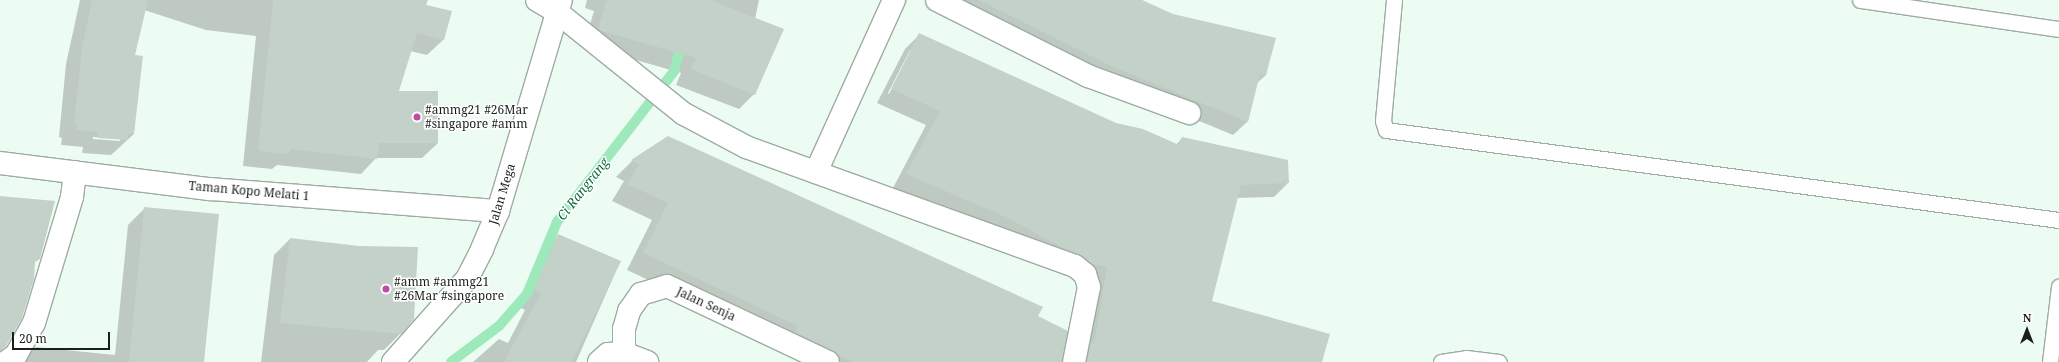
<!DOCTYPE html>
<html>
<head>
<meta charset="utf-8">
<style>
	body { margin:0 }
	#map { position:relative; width:2059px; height:362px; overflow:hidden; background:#edfcf2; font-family:"Noto Serif",serif }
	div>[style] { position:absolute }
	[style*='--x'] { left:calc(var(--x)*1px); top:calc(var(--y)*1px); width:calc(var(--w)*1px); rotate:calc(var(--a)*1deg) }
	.shadow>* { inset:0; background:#0003 }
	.stream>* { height:10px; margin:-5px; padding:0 5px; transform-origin:5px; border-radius:5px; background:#9de9bc }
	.building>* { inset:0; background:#c3d1c8 }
	.roads { filter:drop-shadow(1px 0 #9eaca3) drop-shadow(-1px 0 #9eaca3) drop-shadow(0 1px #9eaca3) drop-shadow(0 -1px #9eaca3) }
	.service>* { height:15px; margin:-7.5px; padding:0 7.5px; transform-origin:7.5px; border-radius:7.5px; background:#fff }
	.minor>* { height:22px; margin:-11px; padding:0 11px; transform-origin:11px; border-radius:11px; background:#fff }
	.dots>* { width:11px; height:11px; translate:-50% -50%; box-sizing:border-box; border:2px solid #fff; border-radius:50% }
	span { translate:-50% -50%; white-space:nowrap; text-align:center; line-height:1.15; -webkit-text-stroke:3px #fff; paint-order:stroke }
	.poi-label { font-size:12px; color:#191f1b }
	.left { translate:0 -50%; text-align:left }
	.street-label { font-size:12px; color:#191f1b }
	.water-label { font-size:13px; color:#106840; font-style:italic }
	.north { position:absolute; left:2007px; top:310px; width:40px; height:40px; -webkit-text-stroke:3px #fff; paint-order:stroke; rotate:0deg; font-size:11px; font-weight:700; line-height:16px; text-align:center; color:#191f1b }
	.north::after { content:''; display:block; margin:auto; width:14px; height:18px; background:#191f1b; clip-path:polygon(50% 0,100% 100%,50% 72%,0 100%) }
	.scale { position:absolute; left:12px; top:332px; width:98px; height:18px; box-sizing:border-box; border:2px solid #191f1b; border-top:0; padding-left:5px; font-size:12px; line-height:14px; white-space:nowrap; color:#191f1b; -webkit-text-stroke:3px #fff; paint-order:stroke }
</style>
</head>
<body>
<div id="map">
	<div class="shadow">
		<div style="clip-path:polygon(evenodd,80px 0,426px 0,425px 5px,451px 12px,443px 40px,427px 55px,410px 51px,398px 92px,438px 143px,422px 158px,376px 158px,361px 174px,277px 165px,272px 169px,243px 166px,256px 36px,206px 30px,144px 10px,134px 56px,134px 134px,111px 155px,82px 153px,83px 147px,61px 145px,62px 138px,59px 137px,66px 64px,80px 0,93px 137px,120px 139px,120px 141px,93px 139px,93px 137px)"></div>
		<div style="clip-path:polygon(587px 0,759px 0,755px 19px,754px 94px,739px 109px,676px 85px,681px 73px,584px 45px,594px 11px,585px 8px)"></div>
		<div style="clip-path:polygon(939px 0,1142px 0,1266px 75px,1256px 84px,1247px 122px,1233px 135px,1100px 80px)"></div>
		<div style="clip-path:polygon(evenodd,919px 35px,1115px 124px,1176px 145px,1182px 138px,1288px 183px,1274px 197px,1237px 198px,1211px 301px,1321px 362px,1080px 362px,1093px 283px,994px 231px,893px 188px,926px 125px,877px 103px,905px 49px,919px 35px,910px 50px,912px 50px,889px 94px,888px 93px,910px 50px)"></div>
		<div style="clip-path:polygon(668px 138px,1036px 317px,1055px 362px,805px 362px,783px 343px,627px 270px,652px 220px,612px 201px,624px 181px,616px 177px,632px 161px)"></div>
		<div style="clip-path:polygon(145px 208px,203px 362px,21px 362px,36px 347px,115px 355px,128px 225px)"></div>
		<div style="clip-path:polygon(559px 235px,620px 262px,576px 362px,473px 362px,499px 339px,508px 343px,525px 310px,518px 306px,543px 252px)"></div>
		<div style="clip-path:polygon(290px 239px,401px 333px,384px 350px,378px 350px,367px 362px,261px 362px,274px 255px)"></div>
	</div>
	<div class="stream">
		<div style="--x:451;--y:362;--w:60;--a:-36.9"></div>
		<div style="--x:499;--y:326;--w:43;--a:-48.8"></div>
		<div style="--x:527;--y:294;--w:78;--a:-67.4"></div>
		<div style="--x:557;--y:222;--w:191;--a:-52.2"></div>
		<div style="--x:674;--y:71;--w:32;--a:-74"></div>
	</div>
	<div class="building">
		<div style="clip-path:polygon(92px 0,148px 0,135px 55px,143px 56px,134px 134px,128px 134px,127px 140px,98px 138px,98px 132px,76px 130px,77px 122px,74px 122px,82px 47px)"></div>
		<div style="clip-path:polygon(273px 0,428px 0,426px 5px,452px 11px,444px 40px,417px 33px,399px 91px,438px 91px,438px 143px,379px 143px,377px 159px,290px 149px,289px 154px,258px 151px)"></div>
		<div style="clip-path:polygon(607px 0,710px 0,784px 29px,755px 95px,691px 69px,696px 58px,601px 31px,598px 29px)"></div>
		<div style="clip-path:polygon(978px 0,1142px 0,1173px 14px,1276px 38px,1266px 75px,1260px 74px,1248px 122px,1113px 67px)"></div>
		<div style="clip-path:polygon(919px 33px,1116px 123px,1143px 129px,1179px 145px,1182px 137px,1288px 160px,1289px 183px,1241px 185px,1212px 301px,1330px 334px,1322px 362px,1087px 362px,1091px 342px,1094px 344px,1107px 267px,1092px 264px,1008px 218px,906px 174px,940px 111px,891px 89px)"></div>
		<div style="clip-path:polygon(668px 136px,1043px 307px,1038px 316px,1068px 331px,1062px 362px,852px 362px,795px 333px,798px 326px,643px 253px,668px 203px,627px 184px,639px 165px,631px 160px)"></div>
		<div style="clip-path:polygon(0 196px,55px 201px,40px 259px,35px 262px,34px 279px,22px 318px,6px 346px,0 351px)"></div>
		<div style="clip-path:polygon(144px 207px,219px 214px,204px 362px,129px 362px)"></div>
		<div style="clip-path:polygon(558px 234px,621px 261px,572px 362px,504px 362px,541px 293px,534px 290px)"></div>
		<div style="clip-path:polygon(290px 238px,359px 246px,418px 247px,414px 319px,402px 334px,280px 323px)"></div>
	</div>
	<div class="roads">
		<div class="service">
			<div style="--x:1394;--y:0;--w:121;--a:95.2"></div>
			<div style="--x:1383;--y:121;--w:9;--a:72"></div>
			<div style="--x:1386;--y:130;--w:679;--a:7.62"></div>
			<div style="--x:1860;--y:0;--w:201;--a:8.3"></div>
			<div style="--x:1441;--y:362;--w:25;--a:-9"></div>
			<div style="--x:1466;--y:358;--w:33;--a:7"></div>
			<div style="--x:2050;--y:362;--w:76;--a:-83.2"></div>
		</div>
		<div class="minor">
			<div style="--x:537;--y:0;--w:23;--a:31"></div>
			<div style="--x:557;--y:12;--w:163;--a:38.8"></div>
			<div style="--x:684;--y:114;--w:70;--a:28"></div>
			<div style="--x:746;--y:147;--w:350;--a:19.9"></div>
			<div style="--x:1075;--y:266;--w:13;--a:39"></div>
			<div style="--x:1085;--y:274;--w:14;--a:73"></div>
			<div style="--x:1089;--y:287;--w:76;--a:101.3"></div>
			<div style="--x:937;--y:0;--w:169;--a:26.7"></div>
			<div style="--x:1088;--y:76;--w:108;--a:20.1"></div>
			<div style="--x:0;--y:163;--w:212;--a:7.1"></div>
			<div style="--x:210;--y:189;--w:289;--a:4.4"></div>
			<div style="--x:816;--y:172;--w:189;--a:-65.6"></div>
			<div style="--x:624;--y:353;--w:24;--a:-90"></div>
			<div style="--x:624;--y:329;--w:19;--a:-74"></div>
			<div style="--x:629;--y:311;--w:21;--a:-55"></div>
			<div style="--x:641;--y:294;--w:27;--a:-17"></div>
			<div style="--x:667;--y:286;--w:178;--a:25.3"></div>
			<div style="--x:6;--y:362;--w:12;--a:-35"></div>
			<div style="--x:16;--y:355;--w:37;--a:-61"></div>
			<div style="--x:34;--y:323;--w:132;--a:-73.2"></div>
			<div style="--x:72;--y:197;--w:25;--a:-83"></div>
			<div style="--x:393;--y:362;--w:111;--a:-48.3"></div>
			<div style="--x:467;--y:279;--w:34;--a:-63"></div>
			<div style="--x:482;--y:249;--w:41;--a:-67.2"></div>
			<div style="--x:498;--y:211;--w:220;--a:-73.4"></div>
			<div style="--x:599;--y:362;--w:12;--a:-42"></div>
			<div style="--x:608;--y:354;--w:16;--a:-4"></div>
			<div style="--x:624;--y:353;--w:25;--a:21"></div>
		</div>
	</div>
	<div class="dots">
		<div style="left:417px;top:117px;background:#bf4ba5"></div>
		<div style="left:386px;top:289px;background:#bf4ba5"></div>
	</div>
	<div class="poi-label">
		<span class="left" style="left:425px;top:117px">#ammg21 #26Mar<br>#singapore #amm</span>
		<span class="left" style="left:394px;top:289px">#amm #ammg21<br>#26Mar #singapore</span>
	</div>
	<div class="street-label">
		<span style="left:249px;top:191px;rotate:5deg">Taman Kopo Melati 1</span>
		<span style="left:502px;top:194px;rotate:-73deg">Jalan Mega</span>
		<span style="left:706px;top:304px;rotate:25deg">Jalan Senja</span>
	</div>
	<div class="water-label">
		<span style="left:583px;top:189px;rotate:-52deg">Ci Rangrang</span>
	</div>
	<div class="north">N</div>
	<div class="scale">20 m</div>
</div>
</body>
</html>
